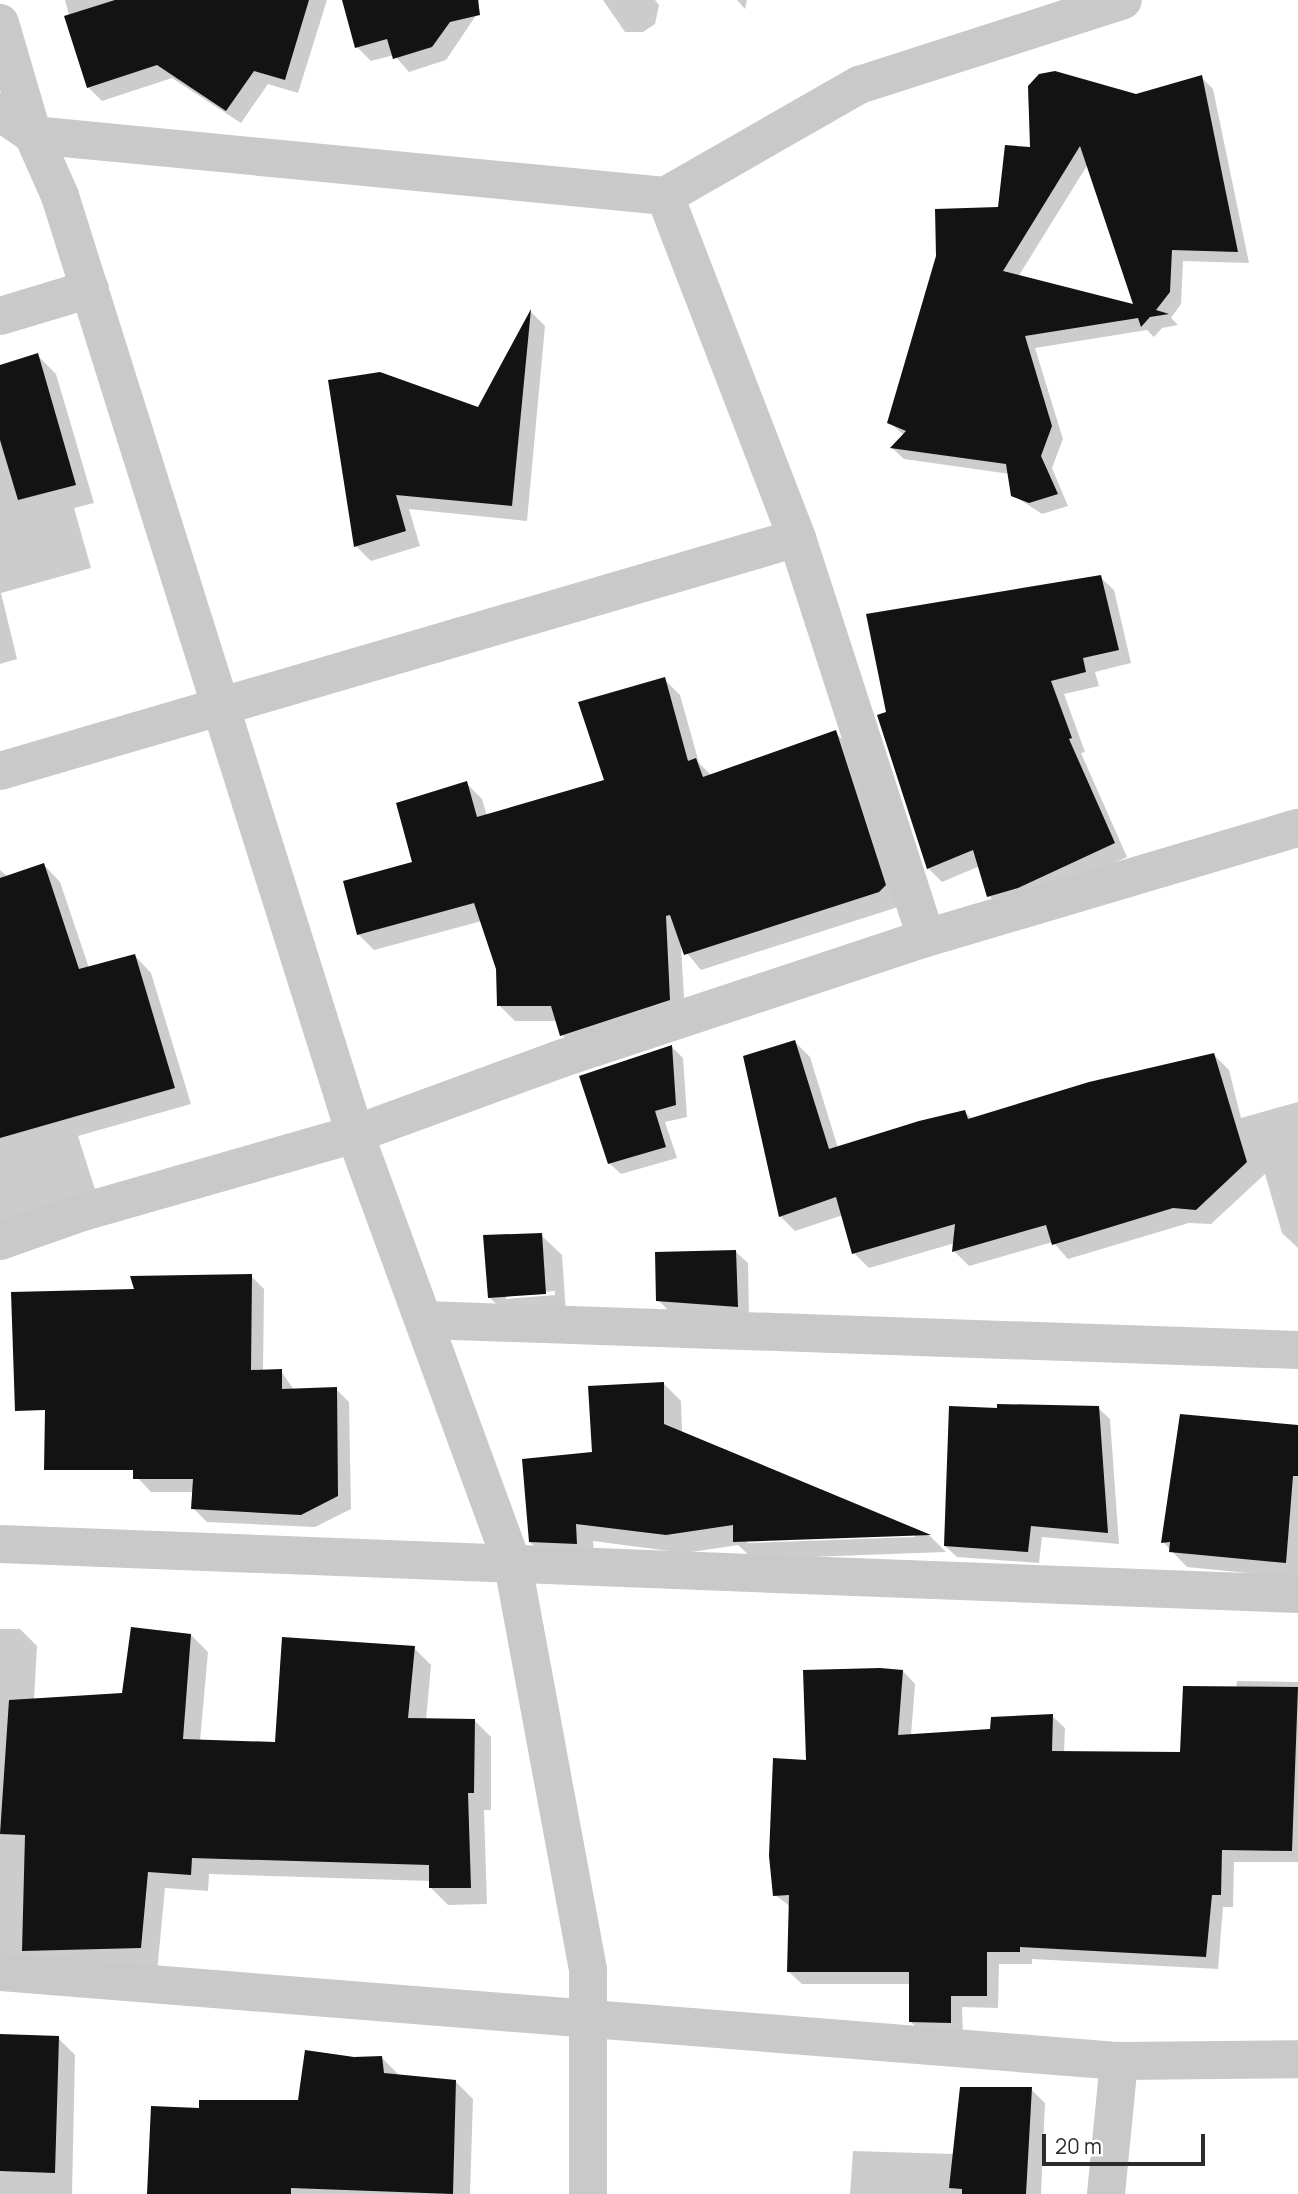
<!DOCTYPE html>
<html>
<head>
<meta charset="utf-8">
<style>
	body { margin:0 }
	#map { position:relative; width:1298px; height:2194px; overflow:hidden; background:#fff; font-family:Manrope,sans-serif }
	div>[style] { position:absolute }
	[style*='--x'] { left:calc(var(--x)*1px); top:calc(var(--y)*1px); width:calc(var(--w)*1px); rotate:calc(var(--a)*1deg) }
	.shadow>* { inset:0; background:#0003 }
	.building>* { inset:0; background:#131313 }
	.minor>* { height:38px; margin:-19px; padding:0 19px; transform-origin:19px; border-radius:19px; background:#c9c9c9 }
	span { translate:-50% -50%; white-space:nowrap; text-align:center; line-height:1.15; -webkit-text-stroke:7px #fff; paint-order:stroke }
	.scale { position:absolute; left:1042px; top:2134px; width:163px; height:32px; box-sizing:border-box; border:4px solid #2c2c2c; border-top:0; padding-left:9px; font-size:21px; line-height:24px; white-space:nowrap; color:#2c2c2c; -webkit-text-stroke:5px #fff; paint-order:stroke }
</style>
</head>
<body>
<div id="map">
	<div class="shadow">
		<div style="clip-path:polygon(65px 0,327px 0,298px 93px,268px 84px,241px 123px,172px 78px,102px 101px,88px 87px)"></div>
		<div style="clip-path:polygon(344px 0,479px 0,479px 11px,446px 60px,409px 72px,394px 55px,371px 61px,357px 47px)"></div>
		<div style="clip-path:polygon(603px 0,655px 0,659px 5px,655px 24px,643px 32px,625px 32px)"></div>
		<div style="clip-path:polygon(737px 0,747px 0,745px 9px)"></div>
		<div style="clip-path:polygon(evenodd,1040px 75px,1136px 95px,1201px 77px,1213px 89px,1249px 263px,1183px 261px,1181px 304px,1171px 318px,1178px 325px,1162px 328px,1154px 337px,1147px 330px,1035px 348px,1063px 439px,1052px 468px,1068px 506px,1042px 514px,1013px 495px,1010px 474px,904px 459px,892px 448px,904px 435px,889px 422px,1032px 149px,1028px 94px,1040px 75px,1088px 164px,1136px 307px,1018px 277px,1088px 164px)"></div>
		<div style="clip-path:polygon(531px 312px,545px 326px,527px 521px,409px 509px,420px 546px,371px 561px,356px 546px,330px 381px,479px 409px)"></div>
		<div style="clip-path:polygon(37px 355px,56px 374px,94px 503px,74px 508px,91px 568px,1px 593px,17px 659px,0 664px,0 366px)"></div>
		<div style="clip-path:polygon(1100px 577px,1114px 590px,1131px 663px,1095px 672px,1099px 686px,1064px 694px,1085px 752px,1081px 753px,1127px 857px,1032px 901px,1002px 910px,989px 896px,980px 866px,942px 882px,928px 868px)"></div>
		<div style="clip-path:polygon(664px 679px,680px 695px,699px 763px,712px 776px,835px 732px,851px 748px,901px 902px,895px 908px,701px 970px,681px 946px,685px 1015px,578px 1051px,562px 1035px,557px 1021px,515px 1021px,499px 1005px,498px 969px,482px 921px,374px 950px,358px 934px,415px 864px,466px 783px,482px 799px,487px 816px,606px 781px)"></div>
		<div style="clip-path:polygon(44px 865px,60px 882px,89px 968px,135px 956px,151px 973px,191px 1104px,78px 1136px,98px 1199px,0 1231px,0 870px,8px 877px)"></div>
		<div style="clip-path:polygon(795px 1042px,810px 1057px,838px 1148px,965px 1112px,972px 1119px,1214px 1055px,1229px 1070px,1241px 1118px,1298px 1102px,1298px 1248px,1282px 1233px,1265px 1174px,1211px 1224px,1189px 1223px,1068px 1259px,1053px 1242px,969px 1266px,954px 1251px,955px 1243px,869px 1268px,854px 1253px,843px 1215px,795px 1231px,780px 1216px)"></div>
		<div style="clip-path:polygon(672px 1047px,683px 1058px,687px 1117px,665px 1122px,677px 1158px,621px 1174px,609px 1163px)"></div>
		<div style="clip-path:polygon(evenodd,541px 1235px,562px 1255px,566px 1314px,511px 1318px,490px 1298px,541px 1235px,555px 1291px,555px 1295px,506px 1299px,506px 1295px,555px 1291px)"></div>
		<div style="clip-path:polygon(736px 1252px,748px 1263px,749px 1318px,670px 1312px,658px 1300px)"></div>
		<div style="clip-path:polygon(251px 1276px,264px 1289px,263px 1371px,281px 1371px,294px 1390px,336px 1389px,349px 1402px,351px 1509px,315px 1527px,207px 1522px,193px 1508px,194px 1492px,151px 1492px,138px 1478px,137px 1291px)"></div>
		<div style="clip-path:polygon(evenodd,663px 1383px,681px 1401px,682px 1433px,930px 1536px,946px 1552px,753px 1559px,738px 1545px,685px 1553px,593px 1541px,595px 1562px,549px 1560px,530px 1542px,594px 1454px,663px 1383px,915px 1534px,915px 1537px,748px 1543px,745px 1540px,915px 1534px)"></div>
		<div style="clip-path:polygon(951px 1408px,1098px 1408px,1110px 1419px,1119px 1544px,1042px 1537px,1039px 1563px,957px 1557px,945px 1546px)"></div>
		<div style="clip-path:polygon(1298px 1425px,1298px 1578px,1187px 1567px,1163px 1542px)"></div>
		<div style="clip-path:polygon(0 1629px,20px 1629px,37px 1646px,34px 1700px,123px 1695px,191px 1635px,208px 1652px,200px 1741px,276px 1744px,414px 1648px,431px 1665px,426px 1720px,474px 1720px,491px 1737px,491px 1810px,484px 1810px,487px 1904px,448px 1905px,431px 1888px,431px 1881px,209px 1874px,208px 1891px,165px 1888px,157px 1973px,0 1962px)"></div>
		<div style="clip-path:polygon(903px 1671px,915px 1684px,911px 1736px,991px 1731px,1052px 1716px,1065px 1728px,1064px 1753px,1182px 1754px,1236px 1690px,1237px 1681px,1298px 1682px,1298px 1862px,1234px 1862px,1233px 1907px,1223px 1907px,1218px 1969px,1032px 1959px,1032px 1964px,999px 1964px,998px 2008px,962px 2007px,963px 2035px,923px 2034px,911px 2022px,911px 1984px,802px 1984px,789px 1972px,791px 1907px,775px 1895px,808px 1762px)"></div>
		<div style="clip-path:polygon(0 2035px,58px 2038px,75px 2055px,72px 2194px,0 2194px)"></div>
		<div style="clip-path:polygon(382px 2058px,399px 2075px,456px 2082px,473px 2099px,470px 2194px,149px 2194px,200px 2110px,300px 2102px,354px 2059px)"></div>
		<div style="clip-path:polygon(1031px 2089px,1045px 2103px,1041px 2194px,850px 2194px,853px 2151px,954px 2154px)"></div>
	</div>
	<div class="building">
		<div style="clip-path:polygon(115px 0,309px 0,285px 80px,254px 71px,226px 111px,157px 65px,87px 88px,64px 16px)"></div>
		<div style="clip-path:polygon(342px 0,478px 0,480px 15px,450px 22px,432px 47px,393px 59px,387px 39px,355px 48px)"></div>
		<div style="clip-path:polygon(evenodd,1055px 71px,1136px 94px,1202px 75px,1238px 252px,1172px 250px,1170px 292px,1156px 310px,1169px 314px,1150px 317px,1141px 327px,1138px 318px,1025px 336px,1052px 426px,1041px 456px,1058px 494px,1029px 503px,1011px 496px,1006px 464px,890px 448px,906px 431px,887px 423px,936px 256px,935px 209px,998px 207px,1005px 145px,1030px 147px,1028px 86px,1039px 74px,1055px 71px,1080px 146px,1133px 304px,1003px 271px,1080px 146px)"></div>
		<div style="clip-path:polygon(531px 309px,512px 506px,396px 495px,406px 531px,354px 547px,328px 380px,380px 372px,478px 407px)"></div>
		<div style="clip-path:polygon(38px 353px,76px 485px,18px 500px,0 440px,0 365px)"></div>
		<div style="clip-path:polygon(1101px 575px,1119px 650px,1083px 658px,1086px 672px,1051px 681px,1072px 738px,1069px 739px,1115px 843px,1018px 888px,987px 897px,973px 850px,927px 869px,877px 715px,886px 712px,866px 614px)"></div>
		<div style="clip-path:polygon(665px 677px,688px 761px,696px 758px,703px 777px,836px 730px,886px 885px,879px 892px,684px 955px,670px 915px,666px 916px,670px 1000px,560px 1036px,551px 1006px,497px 1006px,496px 969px,474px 903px,357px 935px,343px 881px,412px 862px,396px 803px,467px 781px,477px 817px,604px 780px,578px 702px)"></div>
		<div style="clip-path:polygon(44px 863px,79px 969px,135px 954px,175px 1088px,0 1138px,0 878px)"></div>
		<div style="clip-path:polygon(795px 1040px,829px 1149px,919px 1121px,965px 1110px,968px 1119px,1089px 1082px,1214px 1053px,1247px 1162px,1196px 1210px,1173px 1208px,1052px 1245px,1046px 1225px,952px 1252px,955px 1224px,852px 1254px,836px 1197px,779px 1217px,743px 1056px)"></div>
		<div style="clip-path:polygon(672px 1045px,676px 1105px,655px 1111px,666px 1147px,608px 1164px,579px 1076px)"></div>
		<div style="clip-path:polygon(542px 1233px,546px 1294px,488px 1298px,483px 1235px)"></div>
		<div style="clip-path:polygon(736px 1250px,738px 1307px,656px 1301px,655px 1252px)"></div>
		<div style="clip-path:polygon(252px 1274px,251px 1370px,282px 1369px,282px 1389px,337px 1387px,338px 1496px,301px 1515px,191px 1509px,193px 1479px,133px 1479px,133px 1470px,44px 1470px,45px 1410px,15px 1411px,11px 1292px,134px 1289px,130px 1276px)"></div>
		<div style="clip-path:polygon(664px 1382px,664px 1424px,931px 1535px,733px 1542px,733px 1525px,666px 1535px,576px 1524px,577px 1544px,529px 1542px,522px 1459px,592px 1452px,588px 1386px)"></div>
		<div style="clip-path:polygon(997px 1404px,1099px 1406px,1108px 1533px,1031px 1526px,1028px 1552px,944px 1546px,949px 1406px,997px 1408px)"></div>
		<div style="clip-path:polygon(1180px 1414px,1298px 1425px,1298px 1476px,1293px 1476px,1286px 1563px,1169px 1552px,1170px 1542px,1161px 1543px)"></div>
		<div style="clip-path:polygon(131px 1627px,191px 1634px,183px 1739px,275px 1742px,282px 1637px,415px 1646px,408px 1718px,475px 1719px,474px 1793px,468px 1793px,471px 1888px,429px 1888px,429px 1865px,192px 1858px,191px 1875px,148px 1872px,141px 1948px,22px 1951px,25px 1835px,0 1834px,9px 1700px,122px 1693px)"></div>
		<div style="clip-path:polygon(880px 1668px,903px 1670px,898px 1735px,990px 1729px,991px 1717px,1053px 1714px,1052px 1751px,1180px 1752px,1183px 1686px,1298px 1687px,1292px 1851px,1222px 1850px,1221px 1895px,1212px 1895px,1206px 1957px,1020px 1947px,1020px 1952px,987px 1952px,987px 1996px,951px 1996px,951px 2023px,909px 2022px,909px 1972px,787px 1972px,789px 1895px,773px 1896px,769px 1856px,773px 1758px,806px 1760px,803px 1670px)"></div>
		<div style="clip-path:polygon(0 2034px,59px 2036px,55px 2173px,0 2171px)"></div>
		<div style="clip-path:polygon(305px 2050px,354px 2057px,382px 2056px,384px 2073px,456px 2080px,453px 2194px,291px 2188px,291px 2194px,147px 2194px,151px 2106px,199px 2108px,199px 2100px,298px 2100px)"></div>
		<div style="clip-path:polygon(960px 2087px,1032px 2087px,1026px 2194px,962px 2194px,962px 2189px,949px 2188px)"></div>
	</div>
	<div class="minor">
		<div style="--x:0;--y:23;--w:117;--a:73.6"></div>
		<div style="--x:33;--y:135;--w:635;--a:5.51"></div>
		<div style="--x:665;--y:196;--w:367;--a:68.9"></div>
		<div style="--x:797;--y:538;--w:420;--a:72.1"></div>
		<div style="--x:0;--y:112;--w:40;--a:34.9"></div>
		<div style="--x:33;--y:135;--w:67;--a:66.1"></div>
		<div style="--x:60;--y:196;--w:983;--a:72.54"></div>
		<div style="--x:355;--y:1134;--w:459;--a:69.9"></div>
		<div style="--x:513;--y:1565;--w:412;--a:79.5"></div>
		<div style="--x:588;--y:1970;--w:224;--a:90"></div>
		<div style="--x:665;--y:196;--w:224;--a:-29.8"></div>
		<div style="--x:859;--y:85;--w:277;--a:-17.8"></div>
		<div style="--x:0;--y:316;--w:94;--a:-16.7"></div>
		<div style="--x:0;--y:771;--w:830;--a:-16.3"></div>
		<div style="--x:0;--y:1241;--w:88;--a:-19.3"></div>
		<div style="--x:83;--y:1212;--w:283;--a:-16"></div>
		<div style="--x:355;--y:1134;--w:221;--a:-20.1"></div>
		<div style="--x:563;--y:1058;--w:382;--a:-18.3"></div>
		<div style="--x:926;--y:938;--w:388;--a:-16.5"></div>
		<div style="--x:425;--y:1320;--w:874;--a:1.97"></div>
		<div style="--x:0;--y:1544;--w:1299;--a:2.21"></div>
		<div style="--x:0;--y:1972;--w:1123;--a:4.55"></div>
		<div style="--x:1119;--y:2061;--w:179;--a:-0.6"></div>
		<div style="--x:1106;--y:2194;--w:134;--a:-84.4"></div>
	</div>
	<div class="scale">20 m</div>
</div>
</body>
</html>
